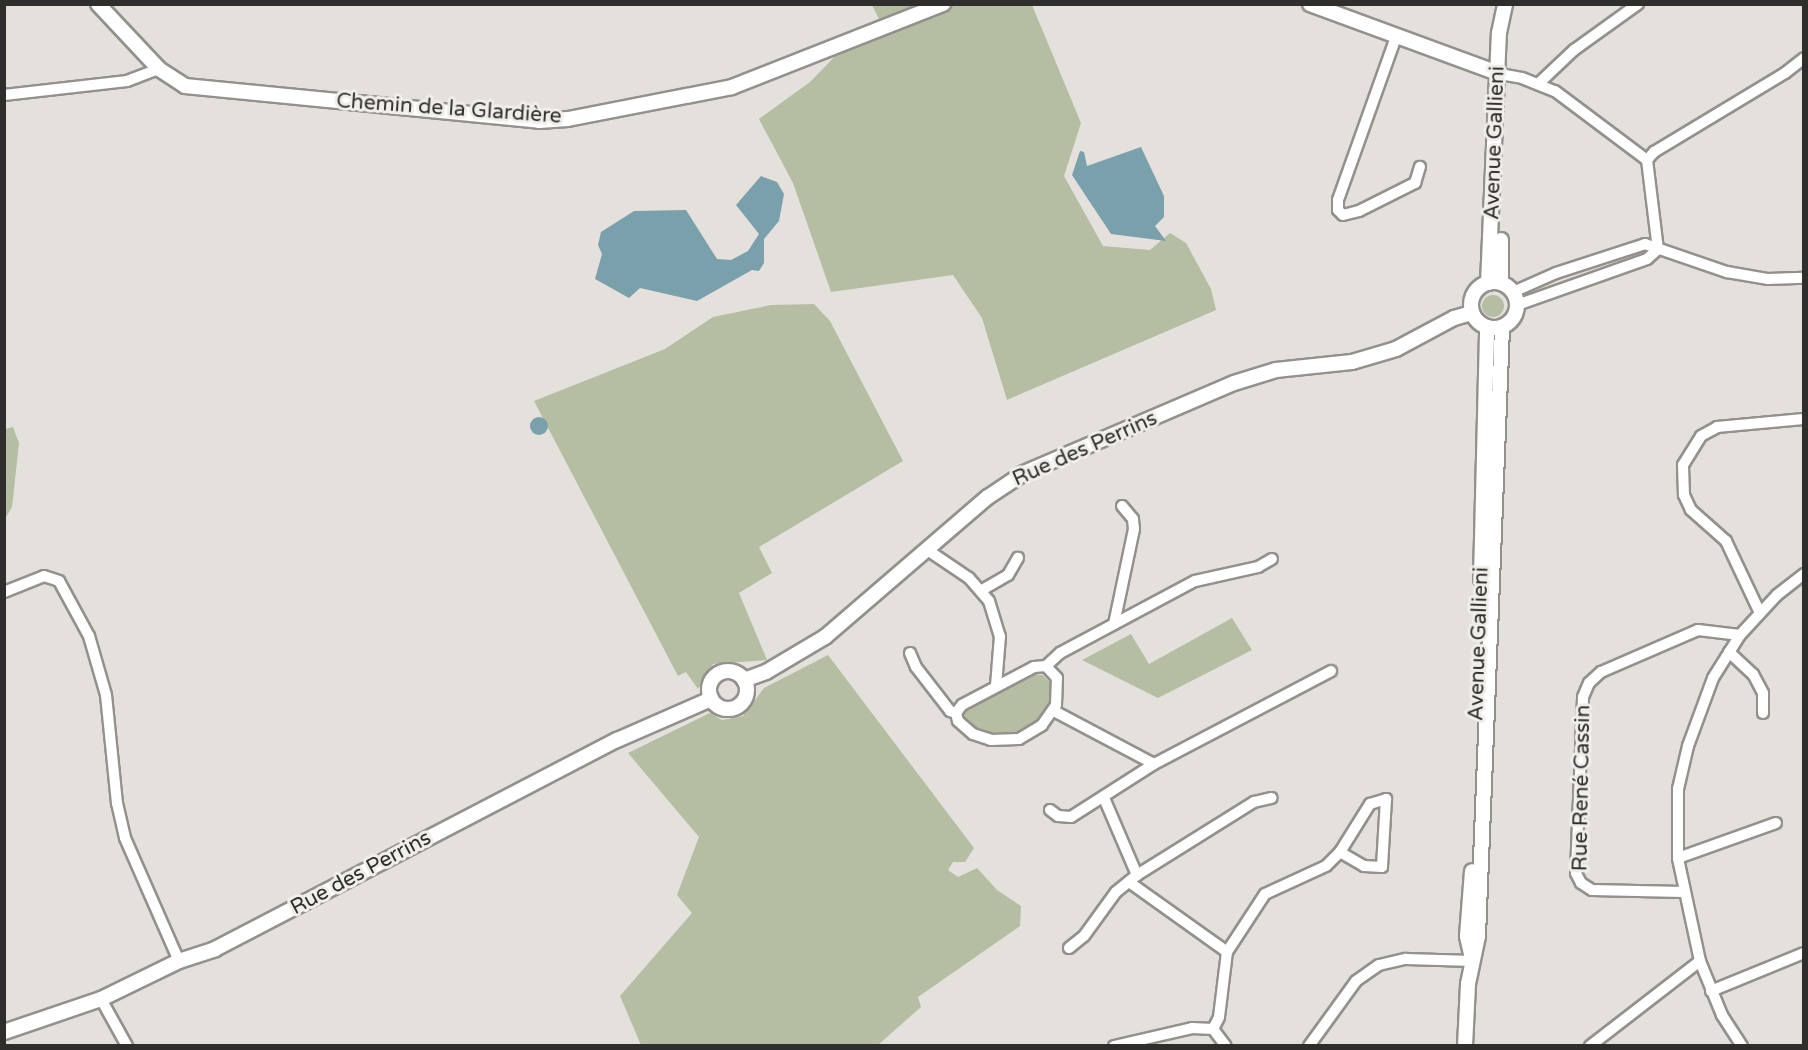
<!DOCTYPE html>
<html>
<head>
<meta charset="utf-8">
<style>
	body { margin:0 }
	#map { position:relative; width:1808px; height:1050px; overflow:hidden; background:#e4e1dd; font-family:"Varela Round",sans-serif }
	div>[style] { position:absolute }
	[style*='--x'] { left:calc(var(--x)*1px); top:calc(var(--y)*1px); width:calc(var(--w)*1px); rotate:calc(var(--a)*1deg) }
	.green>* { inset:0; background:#b5bda3 }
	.round { border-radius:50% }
	.water>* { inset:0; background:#79a0ab }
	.roads { filter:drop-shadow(2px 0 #94918d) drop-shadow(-2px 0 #94918d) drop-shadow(0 2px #94918d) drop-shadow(0 -2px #94918d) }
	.street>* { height:10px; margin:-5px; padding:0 5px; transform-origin:5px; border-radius:5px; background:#fff }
	.secondary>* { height:14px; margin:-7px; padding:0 7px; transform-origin:7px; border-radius:7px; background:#fff }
	.secondary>.ring { margin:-7px; padding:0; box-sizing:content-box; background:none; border:14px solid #fff; border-radius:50% }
	span { translate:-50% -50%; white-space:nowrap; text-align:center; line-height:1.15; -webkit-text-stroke:6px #f1eeea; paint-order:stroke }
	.street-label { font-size:21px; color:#2f2e2c }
	.frame { position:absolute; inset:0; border:6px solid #2f2e2c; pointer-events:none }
</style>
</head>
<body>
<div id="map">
	<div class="green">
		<div style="clip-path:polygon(872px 5px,930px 5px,880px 21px)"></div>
		<div style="clip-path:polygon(943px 5px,1032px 5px,1081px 123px,1064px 176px,1103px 246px,1150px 250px,1170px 233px,1186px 243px,1211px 289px,1216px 310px,1007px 400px,982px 318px,953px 275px,831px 292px,793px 183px,759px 119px,810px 82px,849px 42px)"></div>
		<div class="round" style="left:1482px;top:295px;width:22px;height:22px"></div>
		<div style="clip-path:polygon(814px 304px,830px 321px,903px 461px,759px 547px,772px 573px,739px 593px,767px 660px,713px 664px,698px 689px,686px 672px,678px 676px,534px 401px,665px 349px,713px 317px,771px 305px)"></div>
		<div style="clip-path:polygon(13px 427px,19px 443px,12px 507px,5px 519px,5px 429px)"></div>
		<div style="clip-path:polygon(1232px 618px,1252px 650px,1158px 698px,1082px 660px,1131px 634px,1149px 664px)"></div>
		<div style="clip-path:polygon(828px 655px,974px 848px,965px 862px,953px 862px,948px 870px,958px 877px,977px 868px,997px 890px,1021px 906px,1020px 926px,918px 997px,921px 1007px,878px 1045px,641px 1045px,620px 996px,692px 913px,677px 895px,699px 837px,628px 753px,710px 713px,722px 720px,743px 716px,764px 688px)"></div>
		<div style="clip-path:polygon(1030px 674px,1042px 675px,1052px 684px,1051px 703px,1036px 723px,1017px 735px,996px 736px,965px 722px,964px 714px,969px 707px)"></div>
	</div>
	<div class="water">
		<div style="clip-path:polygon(1141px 147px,1164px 196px,1164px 217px,1155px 226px,1166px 241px,1111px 234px,1072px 175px,1080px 151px,1084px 152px,1087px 166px)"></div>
		<div style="clip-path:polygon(761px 176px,777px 182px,784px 194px,779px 221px,764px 239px,764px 263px,759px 271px,752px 270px,697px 301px,640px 288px,629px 298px,595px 279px,602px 254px,598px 245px,601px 232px,634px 211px,686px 210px,717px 259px,731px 260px,748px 251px,759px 234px,736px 205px)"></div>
		<div class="round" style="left:530px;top:417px;width:18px;height:18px"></div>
	</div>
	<div class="roads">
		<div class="street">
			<div style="--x:1396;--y:37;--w:173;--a:109.6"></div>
			<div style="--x:1338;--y:200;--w:10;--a:90"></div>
			<div style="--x:1338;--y:210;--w:7;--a:45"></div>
			<div style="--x:1343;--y:215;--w:16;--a:-14"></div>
			<div style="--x:1359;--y:211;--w:63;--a:-26.6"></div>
			<div style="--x:1415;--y:183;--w:17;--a:-73"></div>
			<div style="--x:1500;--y:74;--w:22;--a:10"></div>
			<div style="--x:1522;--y:78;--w:35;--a:22"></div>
			<div style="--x:1555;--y:91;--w:115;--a:36.9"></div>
			<div style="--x:1647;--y:160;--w:90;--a:83"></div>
			<div style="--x:1538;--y:84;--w:50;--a:-43.4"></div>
			<div style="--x:1574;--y:50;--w:79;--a:-35.7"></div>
			<div style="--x:4;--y:95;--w:124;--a:-6.5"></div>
			<div style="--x:127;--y:81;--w:34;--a:-21"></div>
			<div style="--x:1647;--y:160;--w:11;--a:-49"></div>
			<div style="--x:1654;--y:152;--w:153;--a:-31.1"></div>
			<div style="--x:1785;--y:73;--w:24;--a:-38"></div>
			<div style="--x:1513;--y:292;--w:47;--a:-23.8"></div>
			<div style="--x:1556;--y:273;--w:94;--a:-18"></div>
			<div style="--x:1645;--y:244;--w:87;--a:18.9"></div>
			<div style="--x:1727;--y:272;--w:42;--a:9.7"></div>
			<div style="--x:1768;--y:279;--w:36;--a:-2"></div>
			<div style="--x:1517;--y:305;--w:138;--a:-19.5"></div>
			<div style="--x:1647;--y:259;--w:15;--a:-42"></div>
			<div style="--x:926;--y:549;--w:52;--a:34"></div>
			<div style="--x:969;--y:578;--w:30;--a:49"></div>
			<div style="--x:989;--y:601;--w:37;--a:73"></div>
			<div style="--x:1000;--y:636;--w:50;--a:94.6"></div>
			<div style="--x:982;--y:590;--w:30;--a:-30"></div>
			<div style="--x:1008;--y:575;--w:20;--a:-60"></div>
			<div style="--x:4;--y:592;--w:43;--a:-21.8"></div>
			<div style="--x:44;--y:576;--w:16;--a:18"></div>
			<div style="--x:59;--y:581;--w:63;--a:61.4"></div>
			<div style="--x:89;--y:636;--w:61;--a:73.9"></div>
			<div style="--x:106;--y:695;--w:109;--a:84.2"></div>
			<div style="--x:117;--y:803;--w:36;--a:77"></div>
			<div style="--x:125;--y:838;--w:134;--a:66.3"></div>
			<div style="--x:1760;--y:613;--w:80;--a:-115.3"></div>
			<div style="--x:1726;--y:541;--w:47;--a:-138.5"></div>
			<div style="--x:1691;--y:510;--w:17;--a:-115"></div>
			<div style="--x:1684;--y:495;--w:30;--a:-92"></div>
			<div style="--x:1683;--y:465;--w:34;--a:-58"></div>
			<div style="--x:1701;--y:436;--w:18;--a:-29"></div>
			<div style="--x:1717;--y:427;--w:87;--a:-5.3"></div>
			<div style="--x:1114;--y:624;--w:97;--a:-78.1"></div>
			<div style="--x:1134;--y:529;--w:10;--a:-96"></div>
			<div style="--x:1133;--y:519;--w:17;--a:-130"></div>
			<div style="--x:1729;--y:652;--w:33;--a:43"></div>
			<div style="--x:1753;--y:674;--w:21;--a:62"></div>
			<div style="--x:1763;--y:693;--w:20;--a:90"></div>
			<div style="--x:910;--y:653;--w:15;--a:67"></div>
			<div style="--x:916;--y:667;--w:56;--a:52.3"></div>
			<div style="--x:950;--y:711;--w:6;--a:18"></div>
			<div style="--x:956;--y:713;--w:8;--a:76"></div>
			<div style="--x:958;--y:721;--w:20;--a:41"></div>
			<div style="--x:973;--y:734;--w:19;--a:18"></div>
			<div style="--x:991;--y:740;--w:28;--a:-2"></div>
			<div style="--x:1019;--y:739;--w:27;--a:-31"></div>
			<div style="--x:1042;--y:725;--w:24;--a:-55"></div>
			<div style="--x:1056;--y:705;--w:27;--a:-88"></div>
			<div style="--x:1057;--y:678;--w:16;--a:-133"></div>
			<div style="--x:1046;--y:666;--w:12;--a:175"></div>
			<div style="--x:1034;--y:667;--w:81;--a:152.2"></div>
			<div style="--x:962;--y:705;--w:10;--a:127"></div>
			<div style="--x:1046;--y:666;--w:19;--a:-43"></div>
			<div style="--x:1060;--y:653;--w:153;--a:-28.1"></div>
			<div style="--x:1195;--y:581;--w:65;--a:-12.5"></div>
			<div style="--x:1258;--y:567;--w:16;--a:-30"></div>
			<div style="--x:1054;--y:711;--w:113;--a:27.9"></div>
			<div style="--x:1104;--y:798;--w:84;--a:66.8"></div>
			<div style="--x:1050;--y:810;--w:10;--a:37"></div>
			<div style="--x:1058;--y:816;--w:13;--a:4"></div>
			<div style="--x:1071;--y:817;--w:98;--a:-32.6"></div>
			<div style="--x:1154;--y:764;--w:200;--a:-27.7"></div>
			<div style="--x:1678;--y:858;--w:104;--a:-19.7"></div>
			<div style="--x:1129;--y:882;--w:120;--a:35.5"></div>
			<div style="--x:1683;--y:892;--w:91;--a:-178.7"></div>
			<div style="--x:1592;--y:890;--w:13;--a:-148"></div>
			<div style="--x:1581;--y:883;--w:11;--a:-117"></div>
			<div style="--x:1576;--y:873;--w:176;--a:-87.7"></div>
			<div style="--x:1583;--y:697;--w:15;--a:-67"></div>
			<div style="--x:1589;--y:683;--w:16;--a:-43"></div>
			<div style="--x:1601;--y:672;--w:106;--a:-23.4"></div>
			<div style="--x:1698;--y:630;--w:42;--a:6.8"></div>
			<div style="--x:1069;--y:948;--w:19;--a:-39"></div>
			<div style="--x:1084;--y:936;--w:54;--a:-54"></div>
			<div style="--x:1116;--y:892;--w:27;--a:-39"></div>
			<div style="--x:1137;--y:875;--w:138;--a:-32"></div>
			<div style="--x:1254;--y:802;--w:18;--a:-13"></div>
			<div style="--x:1711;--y:991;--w:100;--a:-22.2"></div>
			<div style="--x:101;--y:999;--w:54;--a:61"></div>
			<div style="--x:1213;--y:1029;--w:13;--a:-63"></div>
			<div style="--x:1219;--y:1017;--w:65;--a:-83"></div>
			<div style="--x:1227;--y:952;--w:69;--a:-56.8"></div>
			<div style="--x:1265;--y:894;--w:67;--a:-24.7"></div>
			<div style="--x:1326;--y:866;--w:20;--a:-45"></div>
			<div style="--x:1340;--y:852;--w:57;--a:-58"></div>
			<div style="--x:1370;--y:804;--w:17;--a:-17"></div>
			<div style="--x:1386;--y:799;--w:68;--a:93.4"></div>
			<div style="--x:1382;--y:867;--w:18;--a:-177"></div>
			<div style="--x:1364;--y:866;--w:28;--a:-150"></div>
			<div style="--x:1114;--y:1046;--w:80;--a:-13"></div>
			<div style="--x:1192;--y:1028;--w:21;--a:3"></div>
			<div style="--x:1213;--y:1029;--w:21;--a:53"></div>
			<div style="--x:1309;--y:1046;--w:80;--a:-54.1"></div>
			<div style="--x:1356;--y:981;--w:28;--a:-35"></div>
			<div style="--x:1379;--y:965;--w:28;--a:-13"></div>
			<div style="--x:1406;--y:959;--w:67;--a:1.7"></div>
			<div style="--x:1590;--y:1046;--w:139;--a:-37.7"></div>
			<div style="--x:1742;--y:1046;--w:37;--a:-123"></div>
			<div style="--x:1722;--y:1015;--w:58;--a:-112.2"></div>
			<div style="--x:1700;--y:961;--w:105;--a:-102.1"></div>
			<div style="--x:1678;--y:858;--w:69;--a:-90"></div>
			<div style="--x:1678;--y:789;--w:44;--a:-76.9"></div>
			<div style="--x:1688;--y:746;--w:72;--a:-69.8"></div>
			<div style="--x:1713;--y:678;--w:51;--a:-57.9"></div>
			<div style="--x:1740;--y:635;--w:54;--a:-47.2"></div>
			<div style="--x:1777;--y:595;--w:34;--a:-38"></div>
		</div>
		<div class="secondary">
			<div style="--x:98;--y:4;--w:89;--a:46.8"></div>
			<div style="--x:159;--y:69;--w:31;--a:33"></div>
			<div style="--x:185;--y:86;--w:356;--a:5.6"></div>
			<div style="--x:539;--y:121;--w:29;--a:-4"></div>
			<div style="--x:568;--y:119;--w:167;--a:-11"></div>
			<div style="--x:732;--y:87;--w:227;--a:-21.5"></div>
			<div style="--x:1310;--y:4;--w:202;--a:20.2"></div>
			<div class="ring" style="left:1471px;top:282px;width:32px;height:32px"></div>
			<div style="--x:1488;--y:283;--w:250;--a:-87.5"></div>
			<div style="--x:1499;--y:33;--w:30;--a:-78"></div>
			<div style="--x:1501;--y:283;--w:43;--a:-90"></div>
			<div style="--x:1481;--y:579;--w:252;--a:-88.6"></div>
			<div class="ring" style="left:709px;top:671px;width:24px;height:24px"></div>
			<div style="--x:744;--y:680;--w:23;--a:-20"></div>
			<div style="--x:766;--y:672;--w:69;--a:-30.7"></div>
			<div style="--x:825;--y:637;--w:215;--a:-40.7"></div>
			<div style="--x:988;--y:497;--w:43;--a:-33.7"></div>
			<div style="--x:1024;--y:473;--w:228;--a:-23.2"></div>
			<div style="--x:1234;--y:383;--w:44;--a:-17.2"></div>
			<div style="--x:1276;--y:370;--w:76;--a:-6"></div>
			<div style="--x:1352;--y:362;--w:46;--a:-16.5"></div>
			<div style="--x:1396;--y:349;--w:66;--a:-28.1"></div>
			<div style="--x:1454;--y:318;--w:19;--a:-16"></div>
			<div style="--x:1471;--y:954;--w:18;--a:-103"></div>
			<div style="--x:1467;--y:936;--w:65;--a:-85.6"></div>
			<div style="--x:4;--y:1032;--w:102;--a:-18.8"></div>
			<div style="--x:101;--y:999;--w:87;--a:-26"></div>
			<div style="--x:179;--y:961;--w:38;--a:-18"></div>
			<div style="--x:215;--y:949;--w:453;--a:-27.5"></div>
			<div style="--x:617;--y:740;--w:103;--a:-23.6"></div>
			<div style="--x:1465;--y:1046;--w:62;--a:-87.2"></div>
			<div style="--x:1468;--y:984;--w:49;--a:-78.2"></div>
			<div style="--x:1478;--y:936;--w:609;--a:-87.74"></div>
		</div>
	</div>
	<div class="street-label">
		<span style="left:449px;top:109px;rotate:4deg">Chemin de la Glardière</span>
		<span style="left:1495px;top:143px;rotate:-88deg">Avenue Gallieni</span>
		<span style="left:1085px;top:449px;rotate:-24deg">Rue des Perrins</span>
		<span style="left:1479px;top:644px;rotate:-88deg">Avenue Gallieni</span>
		<span style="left:1582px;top:788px;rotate:-89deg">Rue René Cassin</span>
		<span style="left:361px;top:873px;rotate:-28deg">Rue des Perrins</span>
	</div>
	<div class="frame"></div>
</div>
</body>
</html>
